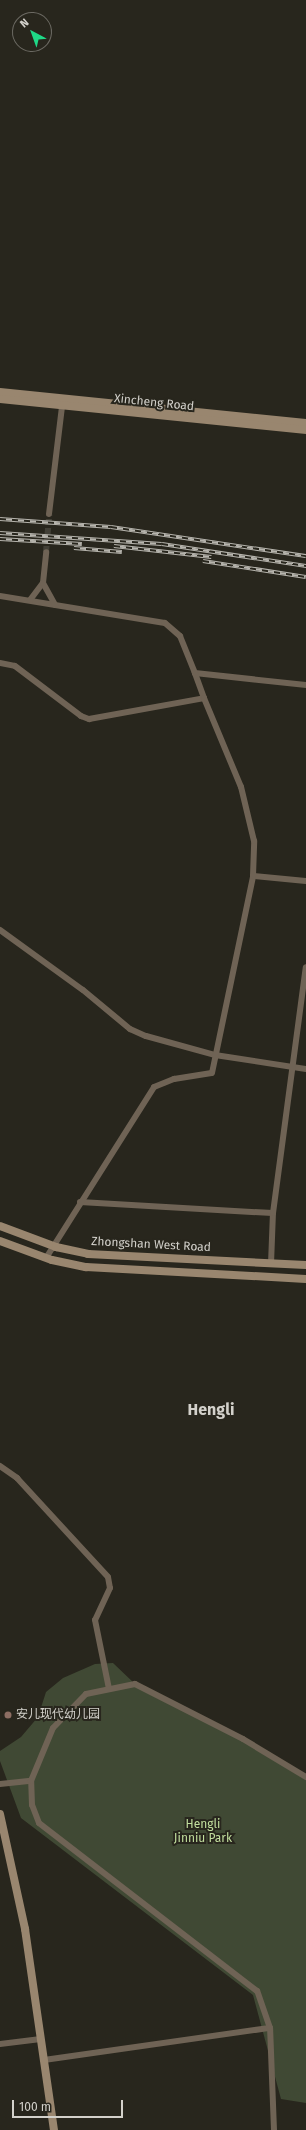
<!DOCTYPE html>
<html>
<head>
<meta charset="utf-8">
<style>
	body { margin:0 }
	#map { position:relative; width:306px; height:2130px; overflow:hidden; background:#28261d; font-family:"Fira Sans","Noto Sans SC",sans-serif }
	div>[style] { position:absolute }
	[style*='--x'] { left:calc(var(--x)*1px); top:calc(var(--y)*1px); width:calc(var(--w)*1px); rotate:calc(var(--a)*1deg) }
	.green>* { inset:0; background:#404934 }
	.street-tunnel>* { height:6px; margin-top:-3px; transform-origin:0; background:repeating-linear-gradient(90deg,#424037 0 6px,transparent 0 9px) }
	.street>* { height:6px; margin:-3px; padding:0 3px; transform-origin:3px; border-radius:3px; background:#6f6355 }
	.secondary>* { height:8px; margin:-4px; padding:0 4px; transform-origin:4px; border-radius:4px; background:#99866f }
	.rail>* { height:3.5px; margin-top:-1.75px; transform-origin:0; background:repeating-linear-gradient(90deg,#28261d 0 6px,#b6b4ad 0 12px); box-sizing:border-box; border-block:1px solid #b6b4ad }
	.dots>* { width:11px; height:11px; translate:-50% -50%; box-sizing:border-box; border:2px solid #28261d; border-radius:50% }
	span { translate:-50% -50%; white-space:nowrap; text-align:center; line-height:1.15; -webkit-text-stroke:4px #28261d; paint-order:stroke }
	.street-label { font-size:12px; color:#d3d1cb }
	.poi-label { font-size:12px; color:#d3d1cb }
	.left { translate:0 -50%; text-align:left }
	.park-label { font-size:12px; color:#c2de9e }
	.district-label { font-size:16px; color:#d3d1cb; font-weight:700 }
	.north { position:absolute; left:12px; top:12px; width:40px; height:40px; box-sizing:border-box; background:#28261d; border:1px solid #6c6a63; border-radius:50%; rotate:319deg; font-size:11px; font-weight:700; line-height:16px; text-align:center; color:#d3d1cb }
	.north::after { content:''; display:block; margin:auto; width:14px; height:18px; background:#1fd887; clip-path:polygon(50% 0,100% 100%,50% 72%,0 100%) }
	.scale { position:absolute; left:12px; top:2100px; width:111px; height:18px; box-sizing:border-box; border:2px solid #d3d1cb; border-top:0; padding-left:5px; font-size:12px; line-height:14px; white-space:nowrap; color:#d3d1cb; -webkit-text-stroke:3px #28261d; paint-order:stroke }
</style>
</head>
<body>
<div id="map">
	<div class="green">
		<div style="clip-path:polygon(113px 1663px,135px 1684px,243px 1739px,306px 1780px,306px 2103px,281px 2099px,253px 1995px,21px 1818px,0 1761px,0 1751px,21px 1737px,38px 1717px,46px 1692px,63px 1678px,95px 1664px)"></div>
	</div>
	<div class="street-tunnel">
		<div style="--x:46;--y:552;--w:38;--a:-85"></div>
	</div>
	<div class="street">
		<div style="--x:49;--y:514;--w:109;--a:-83.1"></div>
		<div style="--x:43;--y:583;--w:31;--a:-84"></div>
		<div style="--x:0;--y:596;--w:167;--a:9.3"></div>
		<div style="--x:165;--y:623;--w:20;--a:41"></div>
		<div style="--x:180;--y:636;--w:40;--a:68"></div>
		<div style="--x:195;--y:673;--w:112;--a:6.2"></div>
		<div style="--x:30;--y:600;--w:21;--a:-53"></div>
		<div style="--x:43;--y:583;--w:25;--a:61"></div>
		<div style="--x:0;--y:663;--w:15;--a:11"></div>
		<div style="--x:15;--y:666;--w:83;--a:37.1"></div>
		<div style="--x:81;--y:716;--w:9;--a:21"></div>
		<div style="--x:89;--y:719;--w:117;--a:-10.3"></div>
		<div style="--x:204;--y:698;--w:27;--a:-110"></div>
		<div style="--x:253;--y:876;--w:53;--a:5.4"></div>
		<div style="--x:0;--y:930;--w:102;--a:35.9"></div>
		<div style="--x:83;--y:990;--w:61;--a:39.7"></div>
		<div style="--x:130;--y:1029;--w:17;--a:24"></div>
		<div style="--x:146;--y:1036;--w:72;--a:15.4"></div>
		<div style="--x:215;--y:1055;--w:92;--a:8.7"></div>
		<div style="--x:80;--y:1202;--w:193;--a:3.3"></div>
		<div style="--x:46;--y:1258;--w:202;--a:-57.7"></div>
		<div style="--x:154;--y:1087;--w:22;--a:-22"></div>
		<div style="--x:174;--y:1079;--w:38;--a:-9"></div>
		<div style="--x:212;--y:1073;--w:201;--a:-78.2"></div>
		<div style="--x:253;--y:876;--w:35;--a:-88"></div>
		<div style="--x:254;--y:841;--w:56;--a:-103.5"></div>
		<div style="--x:241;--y:787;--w:96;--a:-112.6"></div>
		<div style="--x:271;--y:1264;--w:51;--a:-87.8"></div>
		<div style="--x:273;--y:1213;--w:248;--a:-82.4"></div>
		<div style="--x:0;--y:1466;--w:21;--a:35"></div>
		<div style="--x:17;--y:1478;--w:134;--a:47.4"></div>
		<div style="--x:108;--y:1577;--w:11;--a:80"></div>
		<div style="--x:110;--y:1588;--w:35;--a:115"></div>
		<div style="--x:95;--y:1620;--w:70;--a:78.5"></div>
		<div style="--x:0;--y:1784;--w:31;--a:-6"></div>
		<div style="--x:0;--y:2044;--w:41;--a:-7"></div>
		<div style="--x:44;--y:2060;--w:228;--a:-8.1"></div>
		<div style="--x:274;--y:2130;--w:102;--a:-92.2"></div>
		<div style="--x:270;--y:2028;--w:39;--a:-109"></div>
		<div style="--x:257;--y:1991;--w:275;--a:-142.4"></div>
		<div style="--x:39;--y:1823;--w:19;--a:-111"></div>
		<div style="--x:32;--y:1805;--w:24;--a:-92"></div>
		<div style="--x:31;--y:1781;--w:57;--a:-67.5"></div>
		<div style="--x:53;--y:1728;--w:47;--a:-45.9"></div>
		<div style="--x:86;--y:1694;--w:50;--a:-11.5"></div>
		<div style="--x:135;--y:1684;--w:121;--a:27"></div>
		<div style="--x:243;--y:1739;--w:74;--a:31.1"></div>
	</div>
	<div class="secondary">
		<div style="--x:0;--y:392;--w:308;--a:5.8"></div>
		<div style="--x:0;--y:399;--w:308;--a:5.8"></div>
		<div style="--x:0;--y:1226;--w:60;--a:20.6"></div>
		<div style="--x:56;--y:1247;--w:33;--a:12"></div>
		<div style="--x:88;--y:1254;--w:218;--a:2.9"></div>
		<div style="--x:0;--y:1241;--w:55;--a:20.1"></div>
		<div style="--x:52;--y:1260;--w:35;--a:12"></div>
		<div style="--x:86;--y:1267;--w:220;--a:3.1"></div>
		<div style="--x:0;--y:1814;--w:118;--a:77.7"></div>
		<div style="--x:25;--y:1929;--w:203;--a:81.8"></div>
	</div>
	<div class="rail">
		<div style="--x:0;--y:519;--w:111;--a:4.1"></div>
		<div style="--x:111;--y:527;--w:197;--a:8.5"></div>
		<div style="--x:0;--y:533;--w:162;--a:3.9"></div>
		<div style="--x:162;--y:544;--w:146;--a:8.7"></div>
		<div style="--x:0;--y:539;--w:82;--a:3.5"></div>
		<div style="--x:114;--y:546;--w:98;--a:6.5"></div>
		<div style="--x:74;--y:548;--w:48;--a:4.8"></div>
		<div style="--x:203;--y:561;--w:104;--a:8.8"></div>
	</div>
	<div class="dots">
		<div style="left:8px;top:1715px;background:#8d6e63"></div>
	</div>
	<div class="street-label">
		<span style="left:154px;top:403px;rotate:6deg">Xincheng Road</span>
		<span style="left:151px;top:1245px;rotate:3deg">Zhongshan West Road</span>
	</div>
	<div class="poi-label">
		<span class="left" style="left:16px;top:1715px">安儿现代幼儿园</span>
	</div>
	<div class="park-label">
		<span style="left:203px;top:1832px">Hengli<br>Jinniu Park</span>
	</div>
	<div class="district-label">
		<span style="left:211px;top:1410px">Hengli</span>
	</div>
	<div class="north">N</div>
	<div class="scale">100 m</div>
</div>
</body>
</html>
